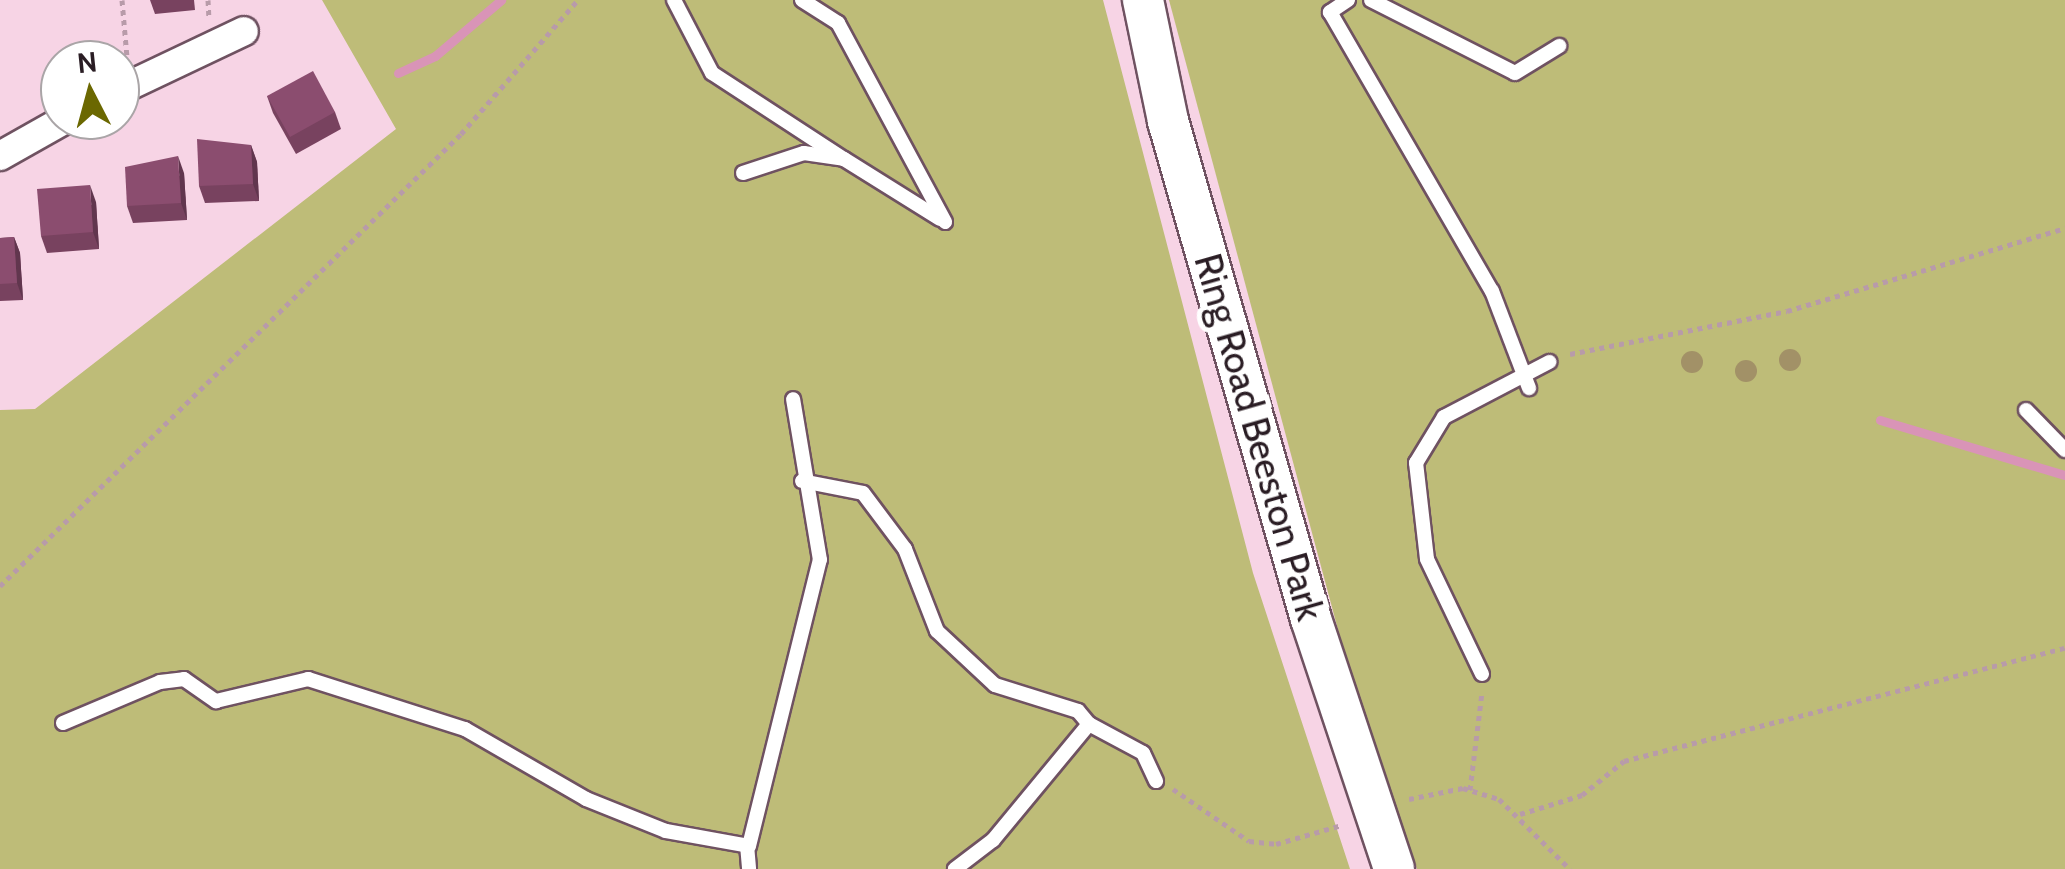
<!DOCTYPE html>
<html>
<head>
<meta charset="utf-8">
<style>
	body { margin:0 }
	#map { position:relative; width:2065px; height:869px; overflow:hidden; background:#f7d4e5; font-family:Cabin,sans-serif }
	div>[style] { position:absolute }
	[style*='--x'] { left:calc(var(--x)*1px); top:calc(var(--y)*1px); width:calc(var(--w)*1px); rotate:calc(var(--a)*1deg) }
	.green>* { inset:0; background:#bebc78 }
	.stream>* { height:9px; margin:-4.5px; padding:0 4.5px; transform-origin:4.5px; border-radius:4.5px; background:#d994b7 }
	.path>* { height:5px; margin-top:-2.5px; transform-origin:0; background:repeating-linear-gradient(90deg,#b89ba9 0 5px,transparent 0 10px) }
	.roads { filter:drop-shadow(2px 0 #6f5261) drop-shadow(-2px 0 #6f5261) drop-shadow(0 2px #6f5261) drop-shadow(0 -2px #6f5261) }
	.lane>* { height:14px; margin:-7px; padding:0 7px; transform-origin:7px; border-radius:7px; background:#fff }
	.street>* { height:28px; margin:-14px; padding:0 14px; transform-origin:14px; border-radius:14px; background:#fff }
	.secondary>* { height:40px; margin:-20px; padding:0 20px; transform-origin:20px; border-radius:20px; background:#fff }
	.trees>* { width:22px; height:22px; margin:-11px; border-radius:50%; background:#a29167 }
	.wall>* { inset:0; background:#78425f }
	.shaded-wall>* { inset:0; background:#61364e }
	.building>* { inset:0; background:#8b4d6f }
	span { translate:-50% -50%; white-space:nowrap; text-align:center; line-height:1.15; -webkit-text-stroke:10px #fff; paint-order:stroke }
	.street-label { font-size:38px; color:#2a1d24 }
	.north { position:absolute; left:40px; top:40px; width:100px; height:100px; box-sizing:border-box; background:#fff; border:2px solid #aaa5a7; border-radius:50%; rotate:354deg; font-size:28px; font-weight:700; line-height:40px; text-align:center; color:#2a1d24 }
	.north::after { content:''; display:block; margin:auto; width:35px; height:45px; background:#6b6801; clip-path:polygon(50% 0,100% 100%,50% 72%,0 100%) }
</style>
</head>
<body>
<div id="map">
	<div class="green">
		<div style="clip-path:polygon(322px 0,1103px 0,1253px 573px,1350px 869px,0 869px,0 410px,35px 409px,396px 129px)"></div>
		<div style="clip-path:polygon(1169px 0,2065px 0,2065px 869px,1417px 869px,1344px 652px)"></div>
	</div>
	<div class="stream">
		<div style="--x:398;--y:73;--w:41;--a:-24.7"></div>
		<div style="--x:435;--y:56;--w:87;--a:-40.3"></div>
		<div style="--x:1880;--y:420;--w:193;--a:16.6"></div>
	</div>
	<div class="path">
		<div style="--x:122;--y:0;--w:57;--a:85"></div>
		<div style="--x:208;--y:0;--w:17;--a:87"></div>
		<div style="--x:1570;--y:354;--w:221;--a:-11.2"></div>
		<div style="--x:1787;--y:311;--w:290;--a:-16.6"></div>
		<div style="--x:0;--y:586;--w:646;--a:-44.44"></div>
		<div style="--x:461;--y:134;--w:178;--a:-48.9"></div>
		<div style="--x:1173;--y:789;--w:92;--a:34.4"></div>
		<div style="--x:1249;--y:841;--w:27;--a:6"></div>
		<div style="--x:1276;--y:844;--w:69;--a:-16.1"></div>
		<div style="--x:1470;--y:790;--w:99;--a:-83"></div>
		<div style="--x:1409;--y:799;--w:55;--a:-11.5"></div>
		<div style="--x:1463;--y:788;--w:38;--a:17"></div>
		<div style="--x:1499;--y:799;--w:100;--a:44.6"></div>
		<div style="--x:1520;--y:814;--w:65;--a:-17"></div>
		<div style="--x:1582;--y:795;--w:54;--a:-39"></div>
		<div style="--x:1624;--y:761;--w:455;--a:-14.4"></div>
	</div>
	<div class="roads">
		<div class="lane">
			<div style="--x:674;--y:0;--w:82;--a:62.5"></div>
			<div style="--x:712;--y:73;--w:158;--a:33.1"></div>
			<div style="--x:802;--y:0;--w:43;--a:32.6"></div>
			<div style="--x:838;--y:23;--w:226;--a:61.7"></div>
			<div style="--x:1348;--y:0;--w:22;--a:146"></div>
			<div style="--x:1330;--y:12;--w:323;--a:59.9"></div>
			<div style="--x:1492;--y:291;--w:104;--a:69.1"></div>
			<div style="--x:1371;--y:0;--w:161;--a:26.9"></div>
			<div style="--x:1515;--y:73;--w:52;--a:-31.5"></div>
			<div style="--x:743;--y:173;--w:64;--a:-18.2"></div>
			<div style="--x:804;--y:153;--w:40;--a:8.5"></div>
			<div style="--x:844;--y:159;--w:113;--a:32"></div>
			<div style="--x:2026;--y:410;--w:56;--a:45.7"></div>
			<div style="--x:802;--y:481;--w:62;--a:11.1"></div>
			<div style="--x:863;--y:493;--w:70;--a:53.1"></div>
			<div style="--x:905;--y:549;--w:88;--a:68.7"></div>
			<div style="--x:937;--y:631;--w:79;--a:43"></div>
			<div style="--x:995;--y:685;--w:87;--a:17.4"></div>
			<div style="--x:1078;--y:711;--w:17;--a:50"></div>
			<div style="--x:1089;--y:724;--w:151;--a:129.6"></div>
			<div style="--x:993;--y:840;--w:48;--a:142.7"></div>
			<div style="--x:1482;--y:674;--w:127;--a:-115.6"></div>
			<div style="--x:1427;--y:559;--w:97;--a:-96.5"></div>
			<div style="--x:1416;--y:463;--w:54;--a:-58.7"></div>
			<div style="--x:1444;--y:417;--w:119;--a:-27.6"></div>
			<div style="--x:63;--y:723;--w:105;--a:-22.9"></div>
			<div style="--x:160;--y:682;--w:24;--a:-7"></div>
			<div style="--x:184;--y:679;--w:39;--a:35"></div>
			<div style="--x:216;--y:701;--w:95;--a:-13.4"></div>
			<div style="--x:308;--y:679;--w:165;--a:17.7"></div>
			<div style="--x:465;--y:729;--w:140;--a:30"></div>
			<div style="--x:586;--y:799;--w:86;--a:21.8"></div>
			<div style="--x:666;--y:831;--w:84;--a:10.2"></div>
			<div style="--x:749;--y:846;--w:295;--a:-76.1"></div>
			<div style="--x:820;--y:560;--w:163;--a:-99.5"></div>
			<div style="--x:1089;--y:724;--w:61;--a:28.2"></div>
			<div style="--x:1143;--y:753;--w:31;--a:65"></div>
			<div style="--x:747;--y:845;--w:24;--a:85"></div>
		</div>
		<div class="street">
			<div style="--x:120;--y:90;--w:137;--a:-25.4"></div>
			<div style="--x:0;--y:156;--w:73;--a:-29.4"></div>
		</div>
		<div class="secondary">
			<div style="--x:1143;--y:0;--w:124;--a:78.3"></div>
			<div style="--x:1168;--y:121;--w:518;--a:73.98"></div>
			<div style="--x:1311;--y:619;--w:263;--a:71.6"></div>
		</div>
	</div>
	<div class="trees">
		<div style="left:1790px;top:360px"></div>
		<div style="left:1692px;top:362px"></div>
		<div style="left:1746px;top:371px"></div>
	</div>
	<div class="wall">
		<div style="clip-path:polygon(150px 0,194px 0,195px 10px,155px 14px)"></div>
		<div style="clip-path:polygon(267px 96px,335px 112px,341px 129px,296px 154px,273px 113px)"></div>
		<div style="clip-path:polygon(251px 145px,257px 162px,259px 201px,205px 203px,199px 186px)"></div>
		<div style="clip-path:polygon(184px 173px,187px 220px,133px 223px,127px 206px)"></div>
		<div style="clip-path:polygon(96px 202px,99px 249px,47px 253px,41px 236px)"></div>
		<div style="clip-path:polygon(14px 237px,20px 253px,23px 300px,0 301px,0 238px)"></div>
	</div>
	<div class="shaded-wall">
		<div style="clip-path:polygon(251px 145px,257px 162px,259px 201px,253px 184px)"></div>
		<div style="clip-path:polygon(178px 156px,184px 173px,187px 220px,181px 203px)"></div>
		<div style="clip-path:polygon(90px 185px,96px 202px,99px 249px,93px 232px)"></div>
		<div style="clip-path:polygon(14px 237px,20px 253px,23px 300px,17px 283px)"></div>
	</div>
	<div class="building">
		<div style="clip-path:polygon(313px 71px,335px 112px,290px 137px,267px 96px)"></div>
		<div style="clip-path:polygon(197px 139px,251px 145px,253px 184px,199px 186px)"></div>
		<div style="clip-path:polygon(178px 156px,181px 203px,127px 206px,125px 167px)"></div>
		<div style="clip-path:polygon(90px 185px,93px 232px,41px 236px,37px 189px)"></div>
		<div style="clip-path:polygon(14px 237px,17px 283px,0 284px,0 238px)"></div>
	</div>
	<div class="street-label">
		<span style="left:1259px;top:437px;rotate:74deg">Ring Road Beeston Park</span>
	</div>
	<div class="north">N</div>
</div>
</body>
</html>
